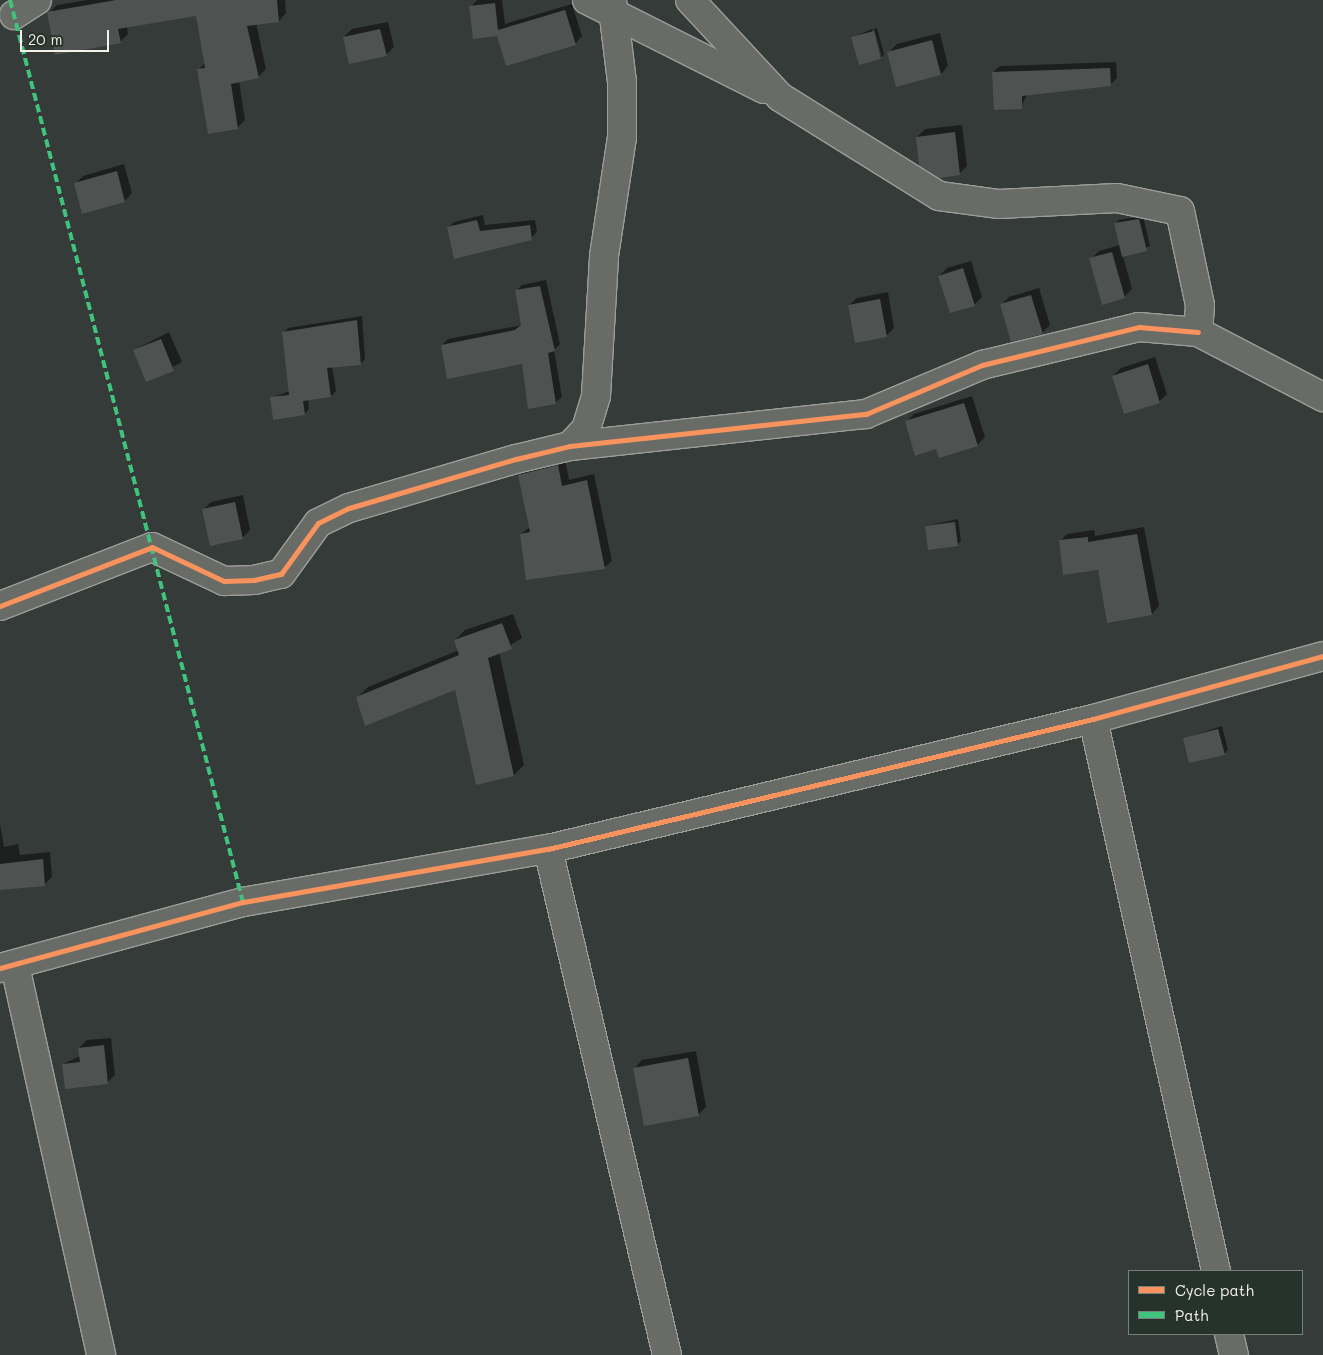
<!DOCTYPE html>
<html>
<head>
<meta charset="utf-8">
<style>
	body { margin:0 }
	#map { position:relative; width:1323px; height:1355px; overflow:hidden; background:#353b38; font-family:Mali,sans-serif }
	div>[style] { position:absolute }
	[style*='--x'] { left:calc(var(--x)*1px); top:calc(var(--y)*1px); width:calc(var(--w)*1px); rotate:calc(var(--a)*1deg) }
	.shadow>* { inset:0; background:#0007 }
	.building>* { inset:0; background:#4e5250 }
	.roads { filter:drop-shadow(1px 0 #9c9e9b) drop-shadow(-1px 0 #9c9e9b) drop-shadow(0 1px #9c9e9b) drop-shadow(0 -1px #9c9e9b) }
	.street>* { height:28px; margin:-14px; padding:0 14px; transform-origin:14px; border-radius:14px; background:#686b66 }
	.quiet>* { height:4px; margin-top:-2px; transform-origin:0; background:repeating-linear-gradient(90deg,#40c37c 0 8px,transparent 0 12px) }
	.cycleway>* { height:5px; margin:-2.5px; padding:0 2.5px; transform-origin:2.5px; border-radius:2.5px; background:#f8935d }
	span { translate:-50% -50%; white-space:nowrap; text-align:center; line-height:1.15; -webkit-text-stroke:4px #26332d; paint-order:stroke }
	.legend { position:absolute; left:1128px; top:1270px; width:175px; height:65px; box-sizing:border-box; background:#26332d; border:1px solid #787f78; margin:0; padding:6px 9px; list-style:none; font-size:15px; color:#f4f1e8 }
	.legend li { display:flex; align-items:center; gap:10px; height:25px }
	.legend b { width:25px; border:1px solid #787f78 }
	.scale { position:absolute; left:20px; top:30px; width:89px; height:22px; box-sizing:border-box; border:2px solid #f4f1e8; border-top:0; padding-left:6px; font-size:15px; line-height:18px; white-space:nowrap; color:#f4f1e8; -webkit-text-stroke:4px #26332d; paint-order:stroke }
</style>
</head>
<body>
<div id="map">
	<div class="shadow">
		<div style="clip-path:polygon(88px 0,171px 0,127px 27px,128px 34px,120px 42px,49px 13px,57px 5px)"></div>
		<div style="clip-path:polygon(195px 0,285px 0,286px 13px,279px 21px,256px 23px,266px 69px,258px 77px,239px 81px,245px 120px,237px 128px,199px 69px,206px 62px)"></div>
		<div style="clip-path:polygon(477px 0,502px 0,505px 24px,572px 4px,582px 36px,576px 43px,507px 65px,498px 35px,471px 7px)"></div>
		<div style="clip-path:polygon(388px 22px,394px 47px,386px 55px,344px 37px,352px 29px)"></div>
		<div style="clip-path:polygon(877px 28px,884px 54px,882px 57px,874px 29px)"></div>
		<div style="clip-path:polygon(872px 29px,881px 57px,860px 63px,853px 37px)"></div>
		<div style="clip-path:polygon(940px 33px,948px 66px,941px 74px,889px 52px,897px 44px)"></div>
		<div style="clip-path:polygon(1116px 62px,1117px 78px,1111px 84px,1027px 94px,1021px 107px,993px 72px,1000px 66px)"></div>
		<div style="clip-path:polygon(962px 125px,967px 166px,959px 174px,917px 137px,925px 129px)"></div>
		<div style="clip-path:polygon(124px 164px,132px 193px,125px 201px,75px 184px,83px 176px)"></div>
		<div style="clip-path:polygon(483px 215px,485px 225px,535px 220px,537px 232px,531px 238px,448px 228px,454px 222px)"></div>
		<div style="clip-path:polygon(1143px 216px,1150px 246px,1123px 256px,1132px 289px,1124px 297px,1091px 259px,1099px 251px,1120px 245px,1115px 224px,1118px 220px)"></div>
		<div style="clip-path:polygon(971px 261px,982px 297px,974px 305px,939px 276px,947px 268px)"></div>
		<div style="clip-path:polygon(546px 280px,560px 344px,554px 350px,562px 397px,555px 403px,523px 363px,442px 345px,448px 339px,522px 325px,516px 291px,522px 285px)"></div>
		<div style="clip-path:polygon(1039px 288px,1050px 325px,1042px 333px,1001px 305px,1009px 297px)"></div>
		<div style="clip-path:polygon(888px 292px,894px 328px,886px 336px,849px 305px,857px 298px)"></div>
		<div style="clip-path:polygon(362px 316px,365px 359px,360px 364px,332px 366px,336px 391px,331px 396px,308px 399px,309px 409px,304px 414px,271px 398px,290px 391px,283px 333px,288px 328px)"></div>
		<div style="clip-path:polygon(169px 332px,182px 362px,147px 381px,134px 350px)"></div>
		<div style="clip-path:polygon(1155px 357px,1167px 394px,1159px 402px,1113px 376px,1121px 368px)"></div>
		<div style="clip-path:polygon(972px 396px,985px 437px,977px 445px,937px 448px,906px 422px,914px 414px)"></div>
		<div style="clip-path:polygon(565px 459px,569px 480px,594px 474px,612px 561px,605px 567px,527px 579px,521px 534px,530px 527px,519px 475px,526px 468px)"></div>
		<div style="clip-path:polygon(243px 495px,250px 530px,242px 538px,203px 510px,211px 502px)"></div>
		<div style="clip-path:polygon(958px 519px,961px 541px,957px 545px,926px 526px)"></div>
		<div style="clip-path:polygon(1144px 527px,1159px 606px,1152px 614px,1060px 541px,1067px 534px,1094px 530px,1095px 536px)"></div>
		<div style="clip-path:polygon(513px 614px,522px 638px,499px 652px,524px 765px,514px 775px,477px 783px,456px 688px,358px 697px,368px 687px,459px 650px,455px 640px,465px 630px)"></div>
		<div style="clip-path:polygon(1222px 726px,1228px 750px,1224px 754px,1185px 738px)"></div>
		<div style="clip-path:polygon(0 824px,4px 847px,18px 844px,20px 855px,50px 852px,52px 877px,44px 885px,0 889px)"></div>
		<div style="clip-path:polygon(111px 1038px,115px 1075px,107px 1083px,63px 1064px,80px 1056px,79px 1048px,87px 1040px)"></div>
		<div style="clip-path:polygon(696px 1051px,706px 1107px,698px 1115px,635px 1068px,642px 1060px)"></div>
	</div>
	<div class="building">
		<div style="clip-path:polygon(116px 0,277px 0,279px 22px,247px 26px,259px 78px,231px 84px,238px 129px,208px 134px,197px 69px,205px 68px,196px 16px,118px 29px,121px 43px,55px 55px,47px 12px)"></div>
		<div style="clip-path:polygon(495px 3px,498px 30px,565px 10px,576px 45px,506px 66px,497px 36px,473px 39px,469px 6px)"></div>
		<div style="clip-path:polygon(380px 29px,387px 56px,349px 64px,343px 37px)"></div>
		<div style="clip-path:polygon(874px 31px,881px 59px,859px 65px,851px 37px)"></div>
		<div style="clip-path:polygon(932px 40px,941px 75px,896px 87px,887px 52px)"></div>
		<div style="clip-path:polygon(1110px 68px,1111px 86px,1022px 96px,1022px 109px,994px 110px,992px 72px)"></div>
		<div style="clip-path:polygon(955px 132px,960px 175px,939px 178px,919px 165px,916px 137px)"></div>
		<div style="clip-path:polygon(117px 171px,125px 202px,82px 214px,74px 183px)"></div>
		<div style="clip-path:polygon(1139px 219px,1147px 251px,1122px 257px,1114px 223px)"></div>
		<div style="clip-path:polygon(477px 220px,480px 231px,530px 225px,532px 240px,454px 259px,447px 227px)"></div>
		<div style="clip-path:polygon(1112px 252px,1125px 298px,1102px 305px,1089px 258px)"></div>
		<div style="clip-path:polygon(963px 268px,975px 306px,950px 313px,938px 276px)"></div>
		<div style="clip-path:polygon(540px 286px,555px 351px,548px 353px,556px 404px,528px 409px,522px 364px,447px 379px,441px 345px,515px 330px,521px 325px,515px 290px)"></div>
		<div style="clip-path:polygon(1031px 295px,1043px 334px,1011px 342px,1000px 304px)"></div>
		<div style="clip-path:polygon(880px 299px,887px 337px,855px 343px,848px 305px)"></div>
		<div style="clip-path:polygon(357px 320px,361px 365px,327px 368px,331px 397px,303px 401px,305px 415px,273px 420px,270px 397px,289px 395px,282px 332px)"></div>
		<div style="clip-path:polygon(161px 339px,174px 371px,146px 382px,133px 350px)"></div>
		<div style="clip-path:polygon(1148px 364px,1160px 403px,1124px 414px,1112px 376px)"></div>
		<div style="clip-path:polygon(964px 403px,978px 446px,939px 458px,936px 449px,915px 456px,905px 421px)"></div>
		<div style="clip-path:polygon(558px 465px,562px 486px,587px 480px,605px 569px,526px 580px,520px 534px,530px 532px,518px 475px)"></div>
		<div style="clip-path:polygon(235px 502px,243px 539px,210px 546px,202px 509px)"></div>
		<div style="clip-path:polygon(955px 522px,958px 546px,928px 550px,925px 526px)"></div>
		<div style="clip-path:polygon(1137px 534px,1152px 615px,1107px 623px,1098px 570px,1063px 575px,1059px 540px,1088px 537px,1088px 542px)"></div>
		<div style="clip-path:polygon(502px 623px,512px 649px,488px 658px,514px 776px,476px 785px,455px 690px,365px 726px,356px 697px,459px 655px,454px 640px)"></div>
		<div style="clip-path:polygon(1218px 729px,1225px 755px,1189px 763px,1183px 738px)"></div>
		<div style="clip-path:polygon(43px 859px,45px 886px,0 890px,0 864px)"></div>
		<div style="clip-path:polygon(104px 1045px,108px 1084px,65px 1089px,62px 1064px,80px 1062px,78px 1048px)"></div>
		<div style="clip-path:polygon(688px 1058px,699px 1116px,644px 1126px,633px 1068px)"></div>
	</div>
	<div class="roads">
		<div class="street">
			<div style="--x:587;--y:0;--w:198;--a:26.7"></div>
			<div style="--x:690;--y:0;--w:132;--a:47.1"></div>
			<div style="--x:780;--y:97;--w:187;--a:31.9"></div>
			<div style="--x:939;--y:196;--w:61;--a:7.6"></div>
			<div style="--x:999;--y:204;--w:118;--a:-2.9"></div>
			<div style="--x:1117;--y:198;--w:64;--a:11.7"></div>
			<div style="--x:1180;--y:211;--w:96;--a:78"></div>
			<div style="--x:1200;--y:305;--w:27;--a:94"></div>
			<div style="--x:1198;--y:332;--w:141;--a:27.5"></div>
			<div style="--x:14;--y:15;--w:27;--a:-33"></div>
			<div style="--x:570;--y:446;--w:23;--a:-47"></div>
			<div style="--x:586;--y:429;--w:34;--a:-73"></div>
			<div style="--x:596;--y:396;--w:140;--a:-86.7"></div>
			<div style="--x:604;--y:256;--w:120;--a:-81.4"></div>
			<div style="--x:622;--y:137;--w:55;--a:-90"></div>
			<div style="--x:622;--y:82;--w:83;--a:-97"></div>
			<div style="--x:0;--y:606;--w:163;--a:-21.2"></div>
			<div style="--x:152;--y:547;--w:80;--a:25.3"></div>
			<div style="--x:224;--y:581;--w:30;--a:-2"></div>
			<div style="--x:254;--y:580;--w:28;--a:-13"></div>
			<div style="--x:281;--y:574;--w:63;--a:-54"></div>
			<div style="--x:318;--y:523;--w:34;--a:-26"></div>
			<div style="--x:349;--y:508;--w:174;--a:-16.4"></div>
			<div style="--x:516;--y:459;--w:56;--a:-13.5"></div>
			<div style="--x:570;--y:446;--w:298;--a:-6.2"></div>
			<div style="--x:866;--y:414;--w:126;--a:-22.9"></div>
			<div style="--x:982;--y:365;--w:162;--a:-13.6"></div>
			<div style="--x:1139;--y:327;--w:59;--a:4.8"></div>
			<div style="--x:1093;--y:719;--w:566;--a:77.44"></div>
			<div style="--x:548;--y:849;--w:520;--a:76.77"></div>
			<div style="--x:15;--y:966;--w:398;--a:77.5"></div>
			<div style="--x:0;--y:968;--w:252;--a:-15.2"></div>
			<div style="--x:243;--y:902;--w:310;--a:-9.9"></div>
			<div style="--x:548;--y:849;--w:560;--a:-13.42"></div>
			<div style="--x:1093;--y:719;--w:238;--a:-15.3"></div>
			<div style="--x:1229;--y:1334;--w:22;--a:77"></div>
		</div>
	</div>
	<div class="quiet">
		<div style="--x:10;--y:0;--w:932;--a:75.52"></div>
	</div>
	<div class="cycleway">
		<div style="--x:0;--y:606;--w:163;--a:-21.2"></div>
		<div style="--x:152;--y:547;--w:80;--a:25.3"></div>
		<div style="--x:224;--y:581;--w:30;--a:-2"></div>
		<div style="--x:254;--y:580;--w:28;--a:-13"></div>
		<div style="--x:281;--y:574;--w:63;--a:-54"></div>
		<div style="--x:318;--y:523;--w:34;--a:-26"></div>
		<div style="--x:349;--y:508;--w:174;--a:-16.4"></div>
		<div style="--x:516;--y:459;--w:56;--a:-13.5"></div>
		<div style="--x:570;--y:446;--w:298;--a:-6.2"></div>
		<div style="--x:866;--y:414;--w:126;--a:-22.9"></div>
		<div style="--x:982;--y:365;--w:162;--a:-13.6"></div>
		<div style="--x:1139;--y:327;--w:59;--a:4.8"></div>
		<div style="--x:0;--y:968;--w:252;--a:-15.2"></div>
		<div style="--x:243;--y:902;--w:310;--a:-9.9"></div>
		<div style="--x:548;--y:849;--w:560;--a:-13.42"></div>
		<div style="--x:1093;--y:719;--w:238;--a:-15.3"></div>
	</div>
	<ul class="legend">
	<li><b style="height:6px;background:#f8935d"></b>Cycle path</li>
	<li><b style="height:6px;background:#40c37c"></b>Path</li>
	</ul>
	<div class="scale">20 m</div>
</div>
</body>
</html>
